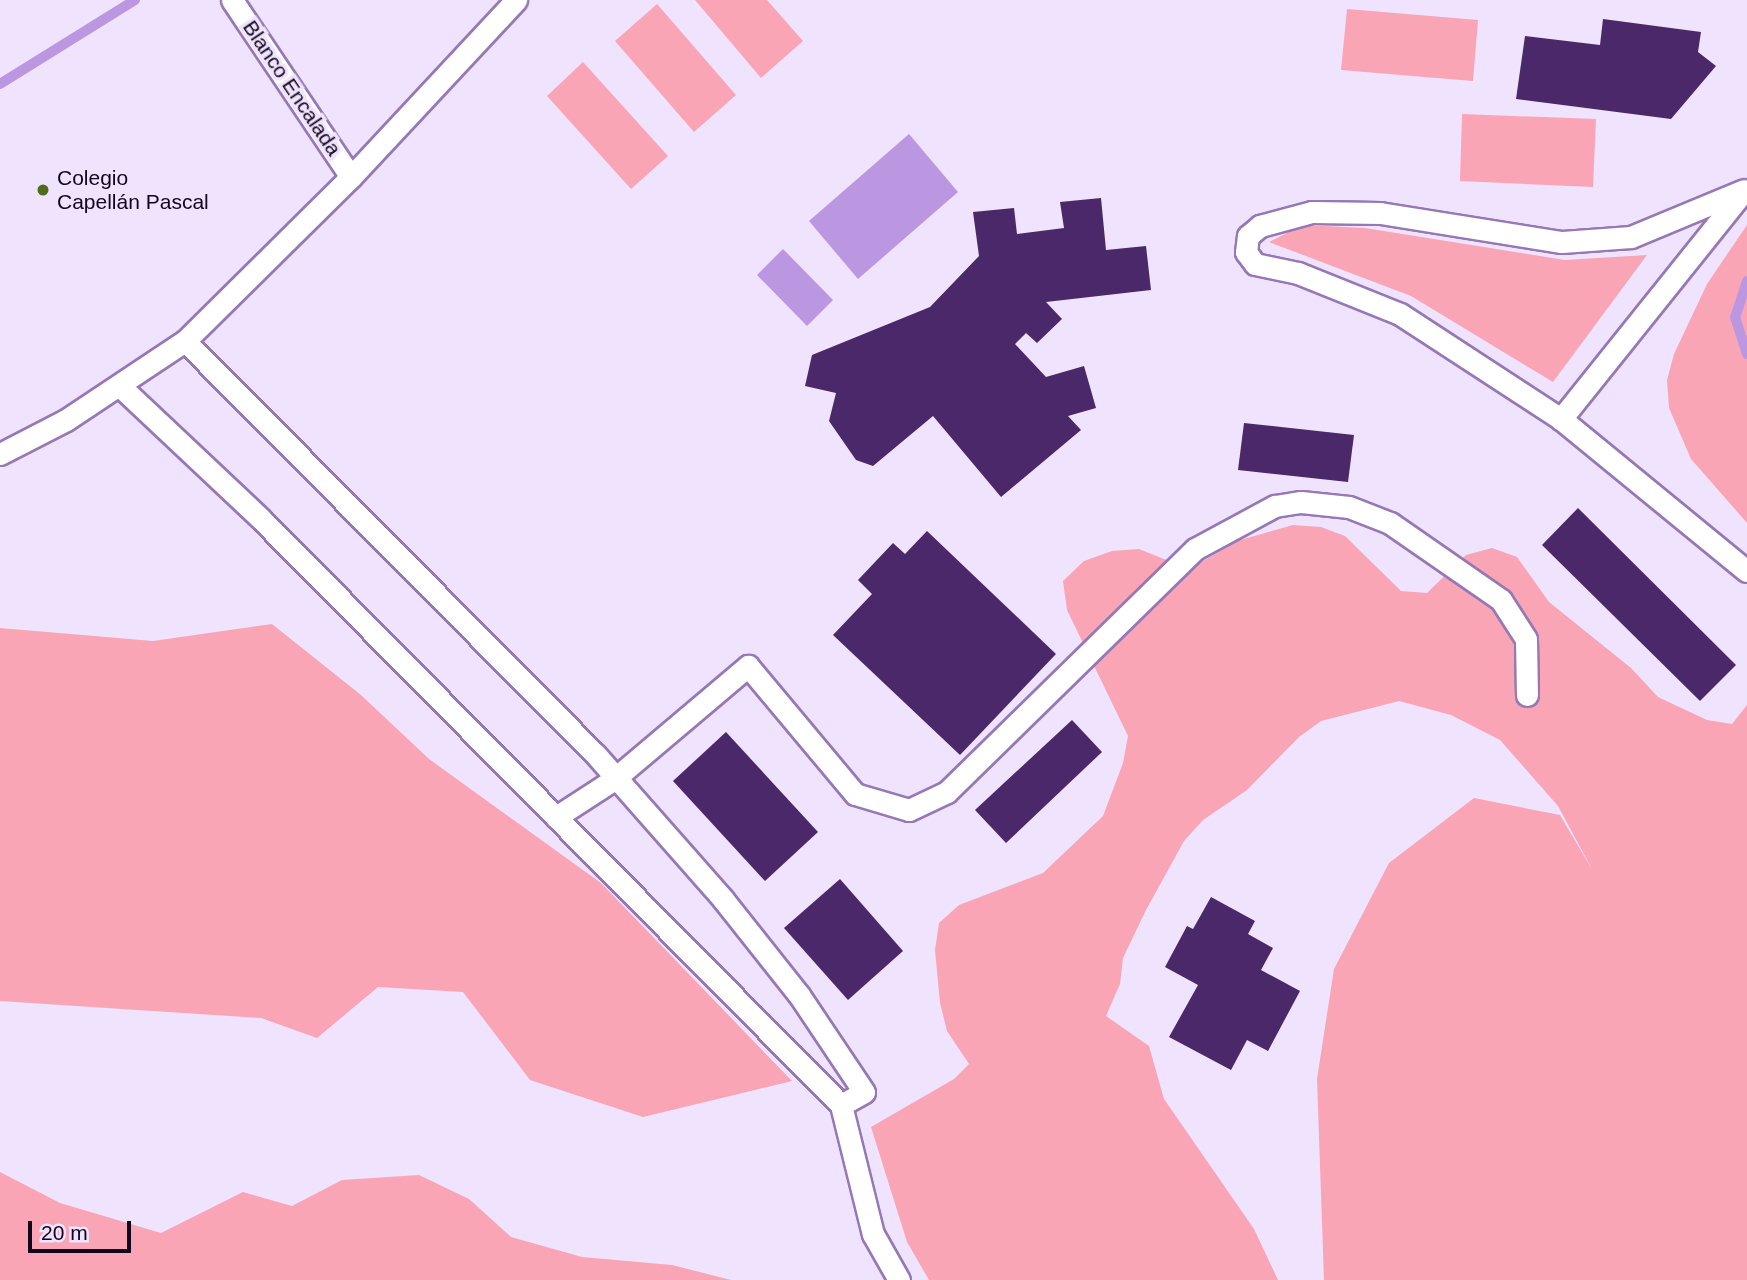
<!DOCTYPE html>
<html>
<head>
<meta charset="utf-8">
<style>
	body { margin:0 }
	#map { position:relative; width:1747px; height:1280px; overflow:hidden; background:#efe3fe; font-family:Helvetica,sans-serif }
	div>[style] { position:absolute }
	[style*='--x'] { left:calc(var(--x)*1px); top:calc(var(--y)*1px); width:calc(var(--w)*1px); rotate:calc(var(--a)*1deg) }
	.green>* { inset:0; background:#f9a5b6 }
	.water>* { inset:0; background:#bb97e1 }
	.stream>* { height:10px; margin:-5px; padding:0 5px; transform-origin:5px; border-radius:5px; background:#bb97e1 }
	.building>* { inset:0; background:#4b2869 }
	.roads { filter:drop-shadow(2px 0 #9678b6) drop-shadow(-2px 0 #9678b6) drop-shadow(0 2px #9678b6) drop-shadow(0 -2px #9678b6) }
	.lane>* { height:21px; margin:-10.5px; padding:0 10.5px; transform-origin:10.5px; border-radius:10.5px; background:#fff }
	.dots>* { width:19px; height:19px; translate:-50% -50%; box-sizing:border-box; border:4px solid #efe3fe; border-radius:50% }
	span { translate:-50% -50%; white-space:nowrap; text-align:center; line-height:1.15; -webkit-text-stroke:7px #efe3fe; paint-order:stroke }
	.street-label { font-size:21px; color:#12061d }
	.poi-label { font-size:21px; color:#12061d }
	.left { translate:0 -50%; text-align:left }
	.scale { position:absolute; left:28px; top:1221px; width:103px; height:32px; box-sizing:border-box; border:4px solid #12061d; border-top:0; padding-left:9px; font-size:21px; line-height:24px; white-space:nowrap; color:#12061d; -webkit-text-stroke:5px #efe3fe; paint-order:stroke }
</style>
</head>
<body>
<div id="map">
	<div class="green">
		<div style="clip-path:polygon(695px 0,767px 0,803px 41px,761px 78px)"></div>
		<div style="clip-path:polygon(657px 4px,736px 95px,694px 132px,615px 41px)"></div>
		<div style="clip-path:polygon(1347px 9px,1478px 20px,1473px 81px,1341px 70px)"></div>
		<div style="clip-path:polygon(583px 62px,668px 156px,631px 189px,547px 96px)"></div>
		<div style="clip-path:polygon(1462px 114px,1596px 119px,1593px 187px,1460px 181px)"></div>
		<div style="clip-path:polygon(1303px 225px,1365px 228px,1565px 260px,1647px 255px,1553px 382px,1411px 296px,1269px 242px)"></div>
		<div style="clip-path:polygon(1747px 225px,1747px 523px,1691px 459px,1669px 408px,1667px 380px,1674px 354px,1707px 284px)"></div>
		<div style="clip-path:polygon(1293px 525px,1321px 527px,1345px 536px,1401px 591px,1427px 593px,1466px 555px,1492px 548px,1517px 557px,1549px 602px,1631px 668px,1658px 697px,1707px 720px,1732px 724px,1747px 705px,1747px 1280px,1324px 1280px,1317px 1079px,1334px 969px,1389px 863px,1474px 798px,1560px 815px,1593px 871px,1558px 806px,1500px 740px,1451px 715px,1399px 701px,1321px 721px,1299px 737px,1247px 790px,1203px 820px,1184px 841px,1146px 910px,1123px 958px,1120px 984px,1106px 1016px,1149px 1046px,1164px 1099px,1254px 1229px,1278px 1280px,929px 1280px,907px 1242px,871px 1127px,954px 1079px,969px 1064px,947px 1031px,940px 1003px,935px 950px,939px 923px,959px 905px,1043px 873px,1103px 816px,1123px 763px,1128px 736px,1067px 610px,1063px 581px,1084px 561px,1112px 551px,1139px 549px,1189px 569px,1240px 540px)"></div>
		<div style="clip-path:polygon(272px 624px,361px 695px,429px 759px,601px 883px,792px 1081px,643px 1117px,530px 1080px,463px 992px,378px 987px,317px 1038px,261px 1018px,0 1001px,0 628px,153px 641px)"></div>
		<div style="clip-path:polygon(0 1172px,60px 1203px,161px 1233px,243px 1192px,292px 1206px,342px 1180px,419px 1175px,469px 1199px,511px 1237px,582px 1257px,672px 1265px,731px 1280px,0 1280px)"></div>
	</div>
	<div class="water">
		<div style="clip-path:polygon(909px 134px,958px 192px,858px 279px,809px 221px)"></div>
		<div style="clip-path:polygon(783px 249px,833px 300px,807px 326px,757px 275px)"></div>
	</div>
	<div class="stream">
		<div style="--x:0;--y:84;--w:159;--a:-31.9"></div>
		<div style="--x:1747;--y:281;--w:38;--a:108"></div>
		<div style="--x:1735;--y:317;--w:39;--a:72"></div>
	</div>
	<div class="building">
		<div style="clip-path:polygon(1603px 19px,1701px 32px,1698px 52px,1716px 66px,1671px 119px,1516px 99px,1525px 36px,1600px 45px)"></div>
		<div style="clip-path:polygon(1101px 198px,1106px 250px,1146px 246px,1151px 290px,1046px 302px,1062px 319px,1037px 343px,1026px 333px,1015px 344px,1046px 377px,1084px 366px,1096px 408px,1068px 416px,1081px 430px,1001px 497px,933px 416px,873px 466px,856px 460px,829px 421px,836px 393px,805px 386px,812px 355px,930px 307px,979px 256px,973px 212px,1014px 208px,1017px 234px,1064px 228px,1060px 202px)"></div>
		<div style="clip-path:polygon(1244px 423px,1354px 435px,1348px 482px,1238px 470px)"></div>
		<div style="clip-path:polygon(1578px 508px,1736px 665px,1700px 701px,1542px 545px)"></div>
		<div style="clip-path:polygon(927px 531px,1056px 654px,960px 755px,833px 635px,872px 594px,858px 580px,893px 543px,905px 554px)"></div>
		<div style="clip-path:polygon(1072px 720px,1102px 752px,1006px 843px,975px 810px)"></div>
		<div style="clip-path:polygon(726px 732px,818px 832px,765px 881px,673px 781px)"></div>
		<div style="clip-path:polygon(840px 879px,903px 951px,848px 1000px,784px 928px)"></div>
		<div style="clip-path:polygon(1211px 897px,1255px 921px,1248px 934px,1273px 948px,1261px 970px,1300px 991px,1268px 1051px,1247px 1040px,1231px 1070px,1169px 1037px,1198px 985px,1165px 967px,1187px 926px,1193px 929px)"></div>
	</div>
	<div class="roads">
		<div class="lane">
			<div style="--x:232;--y:0;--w:213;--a:56.1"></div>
			<div style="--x:1742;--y:193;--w:290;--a:128.7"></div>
			<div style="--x:1561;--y:419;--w:240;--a:39.3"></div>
			<div style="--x:121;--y:387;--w:191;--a:43.3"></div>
			<div style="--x:260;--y:518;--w:826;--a:45.29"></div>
			<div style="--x:841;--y:1105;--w:26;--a:-29"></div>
			<div style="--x:864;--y:1092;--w:117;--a:-123.8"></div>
			<div style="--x:799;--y:995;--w:122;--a:-128.4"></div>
			<div style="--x:723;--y:899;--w:193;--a:-131.4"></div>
			<div style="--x:595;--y:754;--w:582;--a:-134.79"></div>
			<div style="--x:1561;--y:419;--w:192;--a:-146.9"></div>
			<div style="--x:1400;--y:314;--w:110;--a:-158.1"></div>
			<div style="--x:1298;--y:273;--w:44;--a:-168.2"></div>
			<div style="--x:1255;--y:264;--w:15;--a:-127"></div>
			<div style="--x:1246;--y:252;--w:16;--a:-83"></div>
			<div style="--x:1248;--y:236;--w:16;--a:-40"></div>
			<div style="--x:1260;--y:226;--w:54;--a:-15.1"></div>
			<div style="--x:1312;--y:212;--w:68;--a:0.8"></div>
			<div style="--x:1380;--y:213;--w:184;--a:9.1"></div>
			<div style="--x:1562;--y:242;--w:69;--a:-4.1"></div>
			<div style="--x:1631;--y:237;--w:122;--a:-22.6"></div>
			<div style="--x:0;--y:454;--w:74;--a:-27.3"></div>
			<div style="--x:66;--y:420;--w:143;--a:-33.6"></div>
			<div style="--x:185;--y:341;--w:233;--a:-44.7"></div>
			<div style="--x:351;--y:177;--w:242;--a:-47"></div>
			<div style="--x:556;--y:817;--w:68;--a:-33"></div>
			<div style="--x:613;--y:780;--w:177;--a:-40.2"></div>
			<div style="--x:748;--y:666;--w:167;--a:50.1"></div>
			<div style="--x:855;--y:794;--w:56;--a:16.5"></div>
			<div style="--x:909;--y:810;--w:42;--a:-25.3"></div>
			<div style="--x:947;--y:792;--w:347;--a:-44.4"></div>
			<div style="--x:1195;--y:549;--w:91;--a:-28.3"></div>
			<div style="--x:1275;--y:506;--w:26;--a:-9"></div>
			<div style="--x:1301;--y:502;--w:48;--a:5.9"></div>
			<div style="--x:1349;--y:507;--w:44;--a:21.3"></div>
			<div style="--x:1390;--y:523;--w:135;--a:34.7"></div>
			<div style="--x:1501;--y:600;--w:46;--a:57.3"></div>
			<div style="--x:1526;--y:639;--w:56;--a:89"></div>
			<div style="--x:841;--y:1105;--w:133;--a:76.1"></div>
			<div style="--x:873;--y:1234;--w:53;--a:60.5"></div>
		</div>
	</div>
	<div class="dots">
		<div style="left:43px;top:190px;background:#516b1c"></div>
	</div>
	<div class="street-label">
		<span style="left:292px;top:88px;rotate:56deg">Blanco Encalada</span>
	</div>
	<div class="poi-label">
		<span class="left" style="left:57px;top:190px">Colegio<br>Capellán Pascal</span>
	</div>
	<div class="scale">20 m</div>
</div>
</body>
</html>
